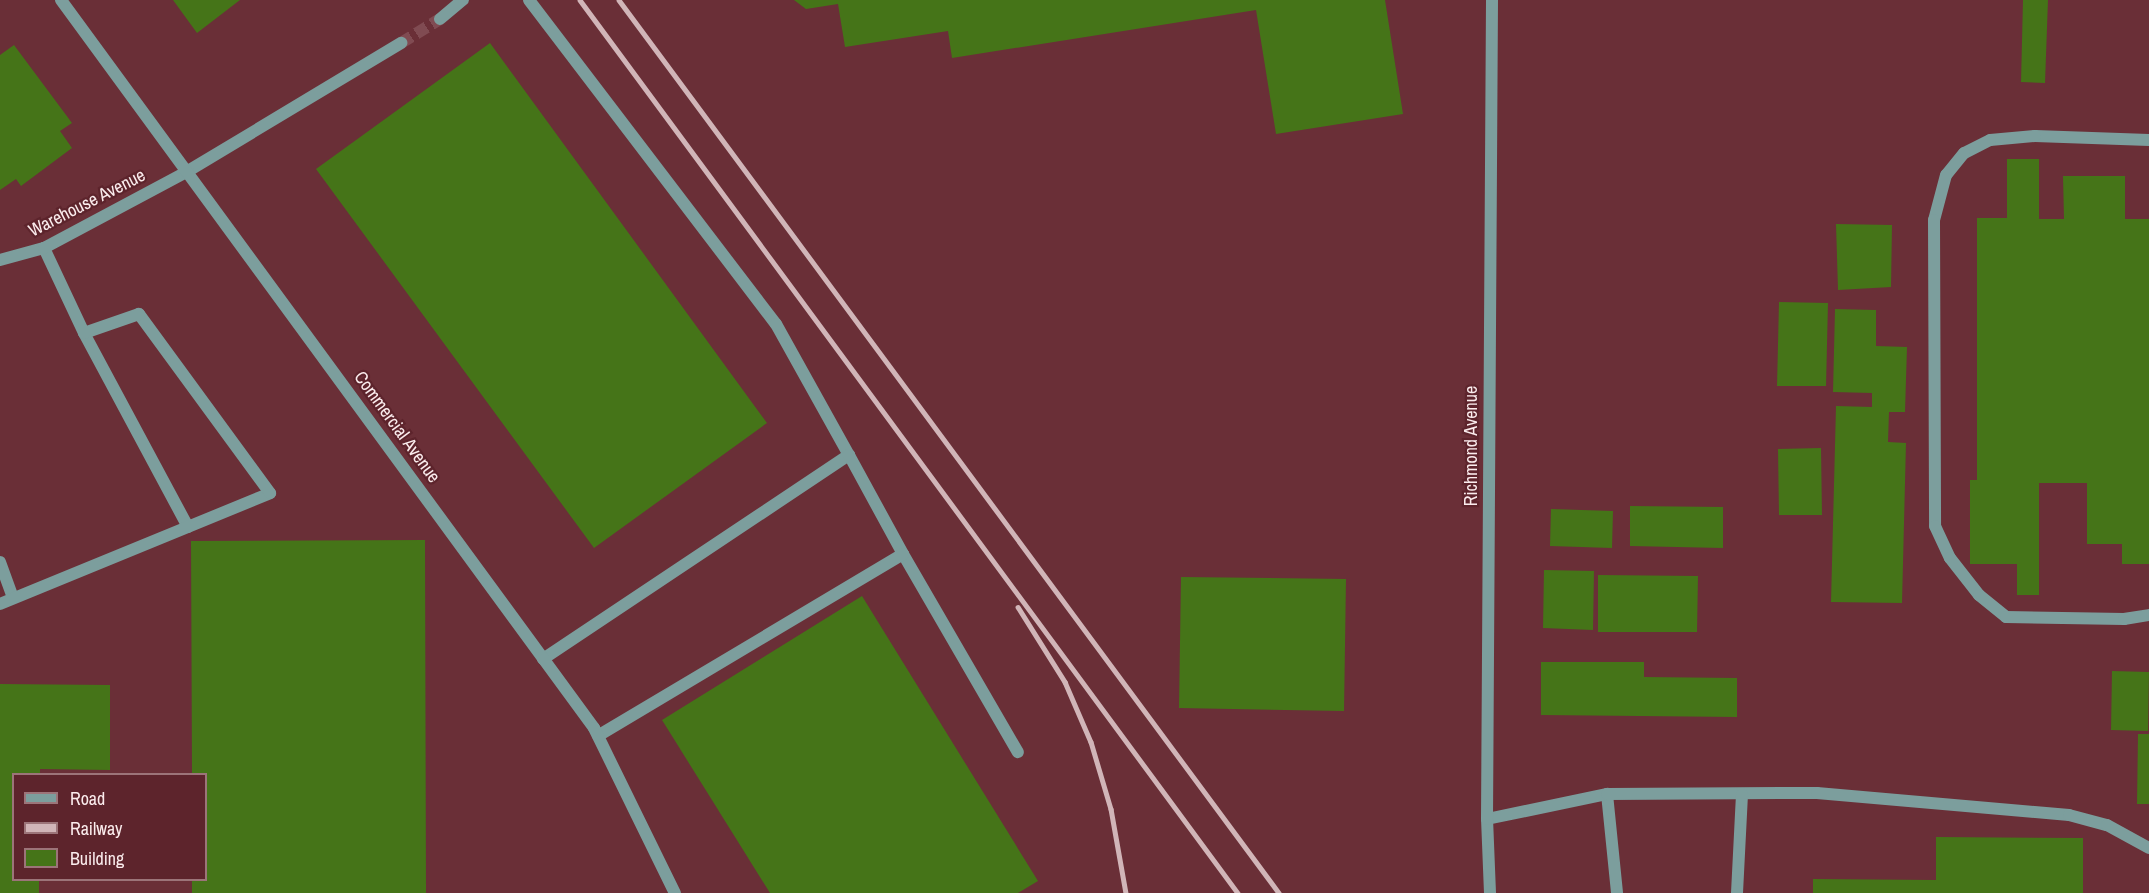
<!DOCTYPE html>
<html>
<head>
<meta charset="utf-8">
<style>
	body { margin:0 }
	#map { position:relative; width:2149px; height:893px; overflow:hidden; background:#6a2f37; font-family:"Archivo Narrow",sans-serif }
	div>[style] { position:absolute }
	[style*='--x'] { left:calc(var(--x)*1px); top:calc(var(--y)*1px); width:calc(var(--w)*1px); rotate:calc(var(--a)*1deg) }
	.building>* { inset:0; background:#457418 }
	.minor-tunnel>* { height:12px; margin-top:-6px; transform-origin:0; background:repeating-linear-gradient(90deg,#804b52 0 12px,transparent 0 18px) }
	.service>* { height:12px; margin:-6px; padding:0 6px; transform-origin:6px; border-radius:6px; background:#7c9e9d }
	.minor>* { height:12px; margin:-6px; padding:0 6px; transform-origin:6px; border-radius:6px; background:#7c9e9d }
	.tertiary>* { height:12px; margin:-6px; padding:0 6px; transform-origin:6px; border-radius:6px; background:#7c9e9d }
	.rail>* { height:4.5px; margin:-2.25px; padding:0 2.25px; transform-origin:2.25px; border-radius:2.25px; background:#d1b5b8 }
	span { translate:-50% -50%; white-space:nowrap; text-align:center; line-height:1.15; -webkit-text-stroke:4.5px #5d242c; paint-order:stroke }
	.street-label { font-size:18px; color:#fbeced }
	.legend { position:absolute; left:12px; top:773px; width:195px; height:108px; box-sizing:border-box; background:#5d242c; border:2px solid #9c7479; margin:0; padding:8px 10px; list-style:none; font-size:18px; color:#fbeced }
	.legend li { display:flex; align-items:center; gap:12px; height:30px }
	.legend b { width:30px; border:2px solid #9c7479 }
</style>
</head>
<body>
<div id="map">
	<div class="building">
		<div style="clip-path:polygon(173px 0,240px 0,197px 33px)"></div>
		<div style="clip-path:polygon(794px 0,1385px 0,1403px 114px,1276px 134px,1256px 10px,952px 58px,948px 31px,845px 47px,838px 4px,806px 9px)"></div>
		<div style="clip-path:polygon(2023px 0,2048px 0,2045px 83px,2021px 82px)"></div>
		<div style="clip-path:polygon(490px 43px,767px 423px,594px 548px,316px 169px)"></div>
		<div style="clip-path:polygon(14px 45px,72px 123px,60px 131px,72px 148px,21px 186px,16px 179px,0 190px,0 55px)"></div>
		<div style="clip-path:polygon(2007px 159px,2039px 159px,2039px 219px,2064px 219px,2063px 176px,2125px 176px,2125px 219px,2149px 219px,2149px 564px,2122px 564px,2122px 544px,2087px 544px,2087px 483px,2039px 483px,2039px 595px,2017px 595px,2017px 564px,1970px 564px,1970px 480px,1977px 480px,1977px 218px,2007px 218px)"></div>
		<div style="clip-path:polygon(1836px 224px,1892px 225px,1891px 287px,1838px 290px)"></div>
		<div style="clip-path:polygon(1779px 302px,1828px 303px,1826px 386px,1777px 386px)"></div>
		<div style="clip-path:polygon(1835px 309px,1876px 310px,1876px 346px,1907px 347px,1905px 412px,1889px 412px,1888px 442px,1906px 443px,1902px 603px,1831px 602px,1836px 406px,1872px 407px,1872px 393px,1833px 392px)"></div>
		<div style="clip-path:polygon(1821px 448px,1822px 515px,1779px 515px,1778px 449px)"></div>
		<div style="clip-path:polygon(1630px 506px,1723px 507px,1723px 548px,1630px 546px)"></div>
		<div style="clip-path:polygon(1551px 509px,1613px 511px,1612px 548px,1550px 546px)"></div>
		<div style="clip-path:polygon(425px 540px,426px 893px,192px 893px,192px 880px,206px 880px,206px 774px,192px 774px,191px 541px)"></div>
		<div style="clip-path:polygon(1544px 570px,1594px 571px,1593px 630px,1543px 628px)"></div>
		<div style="clip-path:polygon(1598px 575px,1698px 576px,1697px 632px,1598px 632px)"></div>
		<div style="clip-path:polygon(1181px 577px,1346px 579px,1344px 711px,1179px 708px)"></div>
		<div style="clip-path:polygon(862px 596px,1038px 881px,1018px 893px,770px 893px,662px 720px)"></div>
		<div style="clip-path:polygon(1541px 662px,1644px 662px,1644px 677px,1737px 678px,1737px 717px,1541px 715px)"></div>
		<div style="clip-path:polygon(2112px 671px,2149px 672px,2148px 731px,2111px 730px)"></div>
		<div style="clip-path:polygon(0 684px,110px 685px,110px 770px,40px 769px,40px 774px,14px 774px,14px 880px,39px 880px,39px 893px,0 893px)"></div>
		<div style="clip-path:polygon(2138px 734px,2149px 734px,2149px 804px,2137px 804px)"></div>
		<div style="clip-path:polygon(1936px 837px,2083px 838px,2083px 893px,1813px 893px,1813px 879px,1936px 880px)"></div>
	</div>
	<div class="minor-tunnel">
		<div style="--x:401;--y:43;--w:46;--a:-31.6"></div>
	</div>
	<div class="service">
		<div style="--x:529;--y:0;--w:407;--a:52.7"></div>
		<div style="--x:776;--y:324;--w:150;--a:60.9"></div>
		<div style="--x:440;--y:19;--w:30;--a:-40"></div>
		<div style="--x:2149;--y:140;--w:114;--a:-178"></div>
		<div style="--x:2035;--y:136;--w:45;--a:174.9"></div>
		<div style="--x:1990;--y:140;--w:29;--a:153"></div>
		<div style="--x:1964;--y:153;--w:28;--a:129"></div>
		<div style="--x:1946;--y:175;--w:47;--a:104.9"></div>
		<div style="--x:1934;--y:220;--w:306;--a:89.8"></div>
		<div style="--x:1935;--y:526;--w:35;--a:65"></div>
		<div style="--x:1950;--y:558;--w:47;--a:51.9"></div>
		<div style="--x:1979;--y:595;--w:35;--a:39"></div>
		<div style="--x:2006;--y:617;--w:118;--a:1"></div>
		<div style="--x:2124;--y:619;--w:25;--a:-9"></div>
		<div style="--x:188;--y:171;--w:249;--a:-31"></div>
		<div style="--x:84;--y:333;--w:220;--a:61.8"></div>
		<div style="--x:903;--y:554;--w:229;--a:59.9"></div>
		<div style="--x:0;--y:562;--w:38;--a:70"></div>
		<div style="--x:0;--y:604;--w:292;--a:-22.3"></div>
		<div style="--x:270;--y:493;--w:222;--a:-126.2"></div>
		<div style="--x:139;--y:314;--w:58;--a:160.9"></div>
		<div style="--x:84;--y:333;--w:94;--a:-115.2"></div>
		<div style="--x:543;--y:659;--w:368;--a:-33.7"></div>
		<div style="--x:849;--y:455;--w:113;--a:61.4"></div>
		<div style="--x:903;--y:554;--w:355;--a:149.2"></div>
		<div style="--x:1607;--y:794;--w:100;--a:84.2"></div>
		<div style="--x:1487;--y:819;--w:123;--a:-11.8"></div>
		<div style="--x:1607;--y:794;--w:210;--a:-0.3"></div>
		<div style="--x:1817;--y:793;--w:253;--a:5"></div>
		<div style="--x:2069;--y:815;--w:39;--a:15"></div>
		<div style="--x:2107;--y:825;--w:48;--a:28.7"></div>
		<div style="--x:1737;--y:893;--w:98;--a:-87.1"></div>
	</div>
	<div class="minor">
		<div style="--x:0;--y:260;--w:46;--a:-15.3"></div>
		<div style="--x:44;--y:248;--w:163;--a:-28.1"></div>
		<div style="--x:1490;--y:893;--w:74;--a:-92.3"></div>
		<div style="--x:1487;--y:819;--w:819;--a:-89.65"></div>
	</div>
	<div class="tertiary">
		<div style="--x:61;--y:0;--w:902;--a:53.79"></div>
		<div style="--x:594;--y:728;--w:184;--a:63.9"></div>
	</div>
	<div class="rail">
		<div style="--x:580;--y:0;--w:1109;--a:53.62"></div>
		<div style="--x:619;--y:0;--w:1110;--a:53.53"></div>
		<div style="--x:1018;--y:607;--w:89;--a:57.9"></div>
		<div style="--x:1065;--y:682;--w:65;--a:66.6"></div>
		<div style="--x:1091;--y:742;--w:70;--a:73.4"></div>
		<div style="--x:1111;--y:809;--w:85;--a:79.9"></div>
	</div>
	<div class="street-label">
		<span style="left:87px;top:203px;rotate:-27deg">Warehouse Avenue</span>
		<span style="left:397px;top:427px;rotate:54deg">Commercial Avenue</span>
		<span style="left:1471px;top:446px;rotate:-90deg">Richmond Avenue</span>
	</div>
	<ul class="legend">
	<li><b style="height:8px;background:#7c9e9d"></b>Road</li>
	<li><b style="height:8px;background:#d1b5b8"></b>Railway</li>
	<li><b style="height:16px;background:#457418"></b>Building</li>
	</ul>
</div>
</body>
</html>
